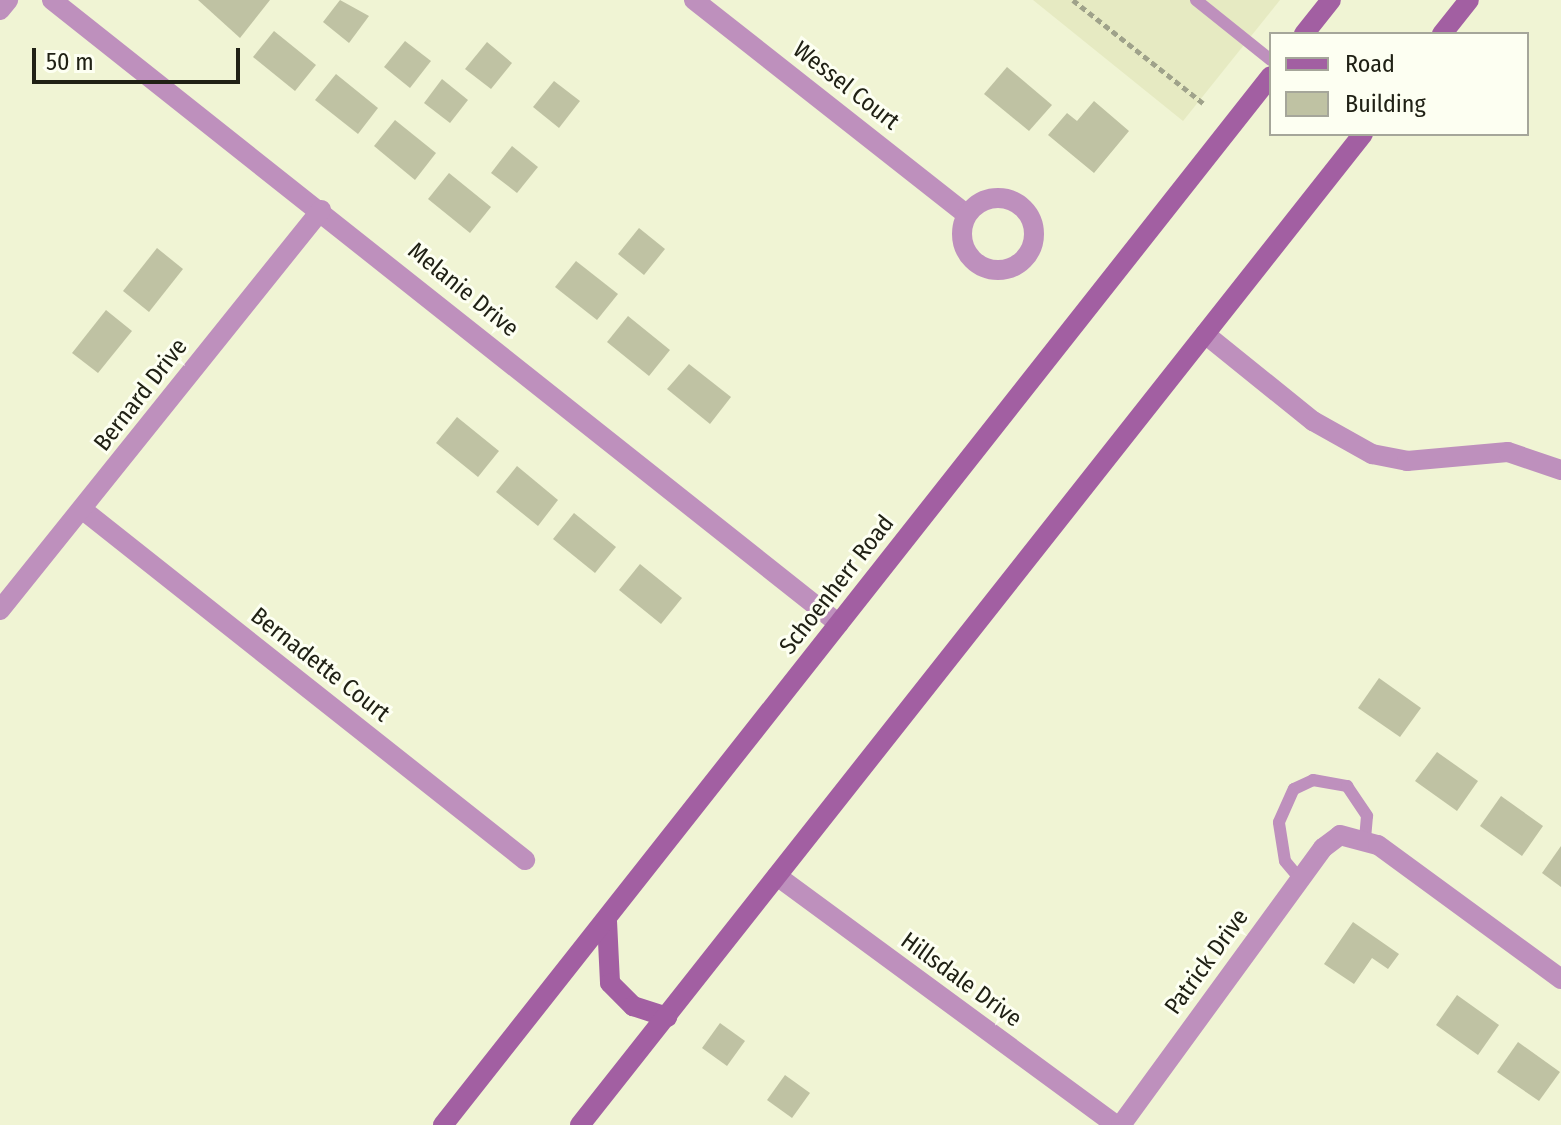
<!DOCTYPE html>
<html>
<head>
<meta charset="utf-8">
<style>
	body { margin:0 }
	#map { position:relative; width:1561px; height:1125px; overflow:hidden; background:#f0f4d4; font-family:"Fira Sans Condensed",sans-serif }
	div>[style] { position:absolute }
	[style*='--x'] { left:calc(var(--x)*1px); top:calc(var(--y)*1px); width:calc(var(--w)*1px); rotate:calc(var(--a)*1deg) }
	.built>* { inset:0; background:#e6eac2 }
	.building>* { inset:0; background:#bfc2a3 }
	.path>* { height:5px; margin-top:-2.5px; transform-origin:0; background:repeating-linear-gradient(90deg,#9fa28a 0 6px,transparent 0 10px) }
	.lane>* { height:12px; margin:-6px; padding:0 6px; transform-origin:6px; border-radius:6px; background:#be90bd }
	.street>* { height:20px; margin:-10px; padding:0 10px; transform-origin:10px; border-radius:10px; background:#be90bd }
	.street>.ring { margin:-10px; padding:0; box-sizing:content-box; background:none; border:20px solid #be90bd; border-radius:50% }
	.secondary>* { height:20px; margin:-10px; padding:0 10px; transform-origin:10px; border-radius:10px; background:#a25fa2 }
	span { translate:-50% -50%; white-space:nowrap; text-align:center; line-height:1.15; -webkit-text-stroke:6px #fdfff2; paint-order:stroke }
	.street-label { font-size:24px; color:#202115 }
	.legend { position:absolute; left:1269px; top:32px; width:260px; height:104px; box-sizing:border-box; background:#fdfff2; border:2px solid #a5a69a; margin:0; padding:10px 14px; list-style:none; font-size:24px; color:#202115 }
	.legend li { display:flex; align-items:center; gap:16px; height:40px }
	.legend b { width:40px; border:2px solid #a5a69a }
	.scale { position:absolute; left:32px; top:48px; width:208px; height:36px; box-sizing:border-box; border:4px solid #202115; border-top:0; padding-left:10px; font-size:24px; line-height:28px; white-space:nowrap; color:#202115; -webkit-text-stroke:6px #fdfff2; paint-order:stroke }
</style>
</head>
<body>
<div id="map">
	<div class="built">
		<div style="clip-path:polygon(1033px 0,1280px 0,1183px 121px)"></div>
	</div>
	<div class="building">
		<div style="clip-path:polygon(198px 0,270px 0,240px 38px)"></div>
		<div style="clip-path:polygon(340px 0,369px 16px,349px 43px,323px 22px)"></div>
		<div style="clip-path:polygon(274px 31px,316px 65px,295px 91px,253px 57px)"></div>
		<div style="clip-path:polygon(405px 41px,431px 61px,410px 88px,384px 67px)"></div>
		<div style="clip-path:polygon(487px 42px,512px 63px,491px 89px,465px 69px)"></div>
		<div style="clip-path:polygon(1007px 67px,1052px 105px,1029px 131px,984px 94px)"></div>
		<div style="clip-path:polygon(336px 74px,378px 108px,358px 134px,315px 100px)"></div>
		<div style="clip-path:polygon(442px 79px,468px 100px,450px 123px,424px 103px)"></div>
		<div style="clip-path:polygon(554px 81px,580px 101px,559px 128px,533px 107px)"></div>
		<div style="clip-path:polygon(1094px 101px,1129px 131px,1094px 173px,1048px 135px,1067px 113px,1077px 121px)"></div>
		<div style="clip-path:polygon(395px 120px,436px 153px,415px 180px,374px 146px)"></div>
		<div style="clip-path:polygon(512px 146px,538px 167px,517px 193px,491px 173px)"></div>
		<div style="clip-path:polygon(449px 173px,491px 207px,470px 233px,428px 199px)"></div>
		<div style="clip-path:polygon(639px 228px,665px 249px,644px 275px,618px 254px)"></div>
		<div style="clip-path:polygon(157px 248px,183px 269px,149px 312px,123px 291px)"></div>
		<div style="clip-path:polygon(576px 261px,618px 294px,597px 320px,555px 287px)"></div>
		<div style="clip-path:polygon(106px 310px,132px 331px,98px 373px,72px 353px)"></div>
		<div style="clip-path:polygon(628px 316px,670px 350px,649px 376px,607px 342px)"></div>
		<div style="clip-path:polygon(689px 364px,731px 397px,710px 424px,667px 389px)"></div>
		<div style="clip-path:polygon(457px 417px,499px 451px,478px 477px,436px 443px)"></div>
		<div style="clip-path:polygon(517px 466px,558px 500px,538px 526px,496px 492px)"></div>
		<div style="clip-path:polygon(574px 513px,616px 547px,595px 573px,553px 539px)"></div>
		<div style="clip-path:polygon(640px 564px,682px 598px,661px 624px,619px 590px)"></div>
		<div style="clip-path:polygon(1379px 678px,1421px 708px,1400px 737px,1358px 708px)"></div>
		<div style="clip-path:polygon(1437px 752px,1478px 781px,1457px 811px,1415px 781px)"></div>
		<div style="clip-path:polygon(1501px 796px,1543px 826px,1522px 856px,1480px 826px)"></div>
		<div style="clip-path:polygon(1561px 846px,1561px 887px,1542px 873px)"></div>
		<div style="clip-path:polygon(1353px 922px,1399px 954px,1388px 969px,1372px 958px,1354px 984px,1324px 964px)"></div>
		<div style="clip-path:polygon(1457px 995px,1499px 1025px,1478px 1055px,1436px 1025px)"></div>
		<div style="clip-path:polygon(720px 1023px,745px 1041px,727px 1066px,702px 1048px)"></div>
		<div style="clip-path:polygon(1518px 1042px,1560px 1072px,1539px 1101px,1497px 1072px)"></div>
		<div style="clip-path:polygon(785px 1075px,810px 1093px,792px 1118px,767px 1100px)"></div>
	</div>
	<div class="path">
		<div style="--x:1073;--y:0;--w:166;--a:38.4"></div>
	</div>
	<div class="lane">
		<div style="--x:1196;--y:0;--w:96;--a:38.7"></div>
		<div style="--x:1300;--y:879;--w:23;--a:-130"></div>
		<div style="--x:1285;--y:861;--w:39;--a:-99"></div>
		<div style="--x:1279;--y:822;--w:36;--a:-66"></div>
		<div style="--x:1294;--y:789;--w:21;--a:-25"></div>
		<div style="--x:1313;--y:780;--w:35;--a:10"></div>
		<div style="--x:1347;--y:786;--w:36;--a:56"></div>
		<div style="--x:1367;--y:816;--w:22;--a:95"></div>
	</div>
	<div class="street">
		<div style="--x:52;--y:0;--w:1004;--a:38.41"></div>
		<div style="--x:694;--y:0;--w:345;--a:38.2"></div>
		<div style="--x:0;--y:10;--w:13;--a:-51"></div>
		<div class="ring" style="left:962px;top:198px;width:52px;height:52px"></div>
		<div style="--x:1205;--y:334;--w:139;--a:38.9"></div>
		<div style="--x:1313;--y:421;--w:68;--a:29.2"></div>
		<div style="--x:1372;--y:454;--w:36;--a:11"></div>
		<div style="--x:1407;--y:461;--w:101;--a:-5.1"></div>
		<div style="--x:1508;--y:452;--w:56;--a:18.8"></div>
		<div style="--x:83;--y:510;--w:564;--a:38.37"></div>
		<div style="--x:0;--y:610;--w:513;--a:-51.25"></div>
		<div style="--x:777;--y:876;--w:421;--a:36.3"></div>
		<div style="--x:1121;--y:1125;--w:343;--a:-53.9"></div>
		<div style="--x:1323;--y:848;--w:21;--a:-37"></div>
		<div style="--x:1340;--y:835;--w:39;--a:15"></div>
		<div style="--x:1378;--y:845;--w:227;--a:36.2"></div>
	</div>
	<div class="secondary">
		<div style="--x:1304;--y:34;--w:43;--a:-51.5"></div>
		<div style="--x:1442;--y:34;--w:43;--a:-51.5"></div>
		<div style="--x:607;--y:921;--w:62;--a:87.2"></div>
		<div style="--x:610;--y:983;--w:33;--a:45"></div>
		<div style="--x:633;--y:1006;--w:36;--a:18"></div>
		<div style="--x:443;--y:1125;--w:1336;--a:-51.72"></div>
		<div style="--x:580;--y:1125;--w:1263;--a:-51.69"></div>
	</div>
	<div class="street-label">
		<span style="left:846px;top:86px;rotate:38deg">Wessel Court</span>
		<span style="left:463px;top:290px;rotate:39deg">Melanie Drive</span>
		<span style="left:141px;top:395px;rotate:-52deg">Bernard Drive</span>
		<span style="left:837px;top:585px;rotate:-52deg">Schoenherr Road</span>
		<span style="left:320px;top:665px;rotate:38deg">Bernadette Court</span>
		<span style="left:1207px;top:962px;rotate:-54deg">Patrick Drive</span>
		<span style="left:961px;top:980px;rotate:36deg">Hillsdale Drive</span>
	</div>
	<ul class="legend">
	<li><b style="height:10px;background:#a25fa2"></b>Road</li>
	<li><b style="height:22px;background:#bfc2a3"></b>Building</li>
	</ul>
	<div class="scale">50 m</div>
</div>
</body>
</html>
